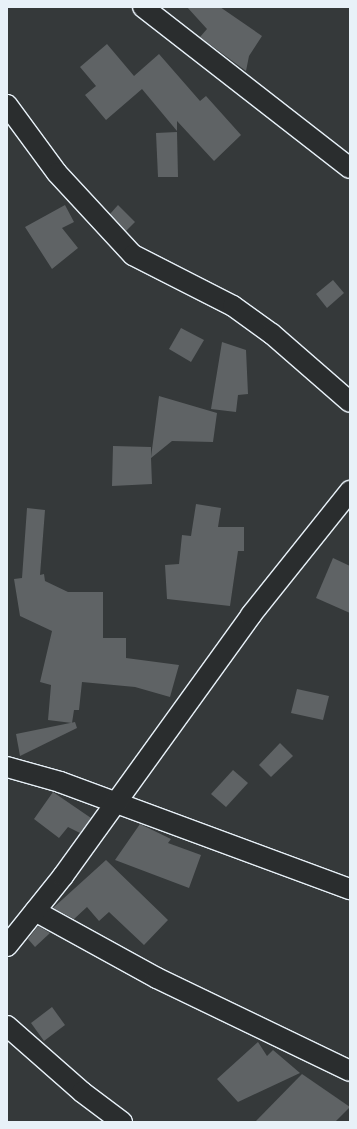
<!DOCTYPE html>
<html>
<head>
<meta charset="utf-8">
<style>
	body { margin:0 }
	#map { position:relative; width:357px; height:1129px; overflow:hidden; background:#35393a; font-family:"Gochi Hand",sans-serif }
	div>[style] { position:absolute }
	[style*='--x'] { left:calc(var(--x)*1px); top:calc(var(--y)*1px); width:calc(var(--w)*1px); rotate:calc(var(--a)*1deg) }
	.building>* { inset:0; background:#5f6365 }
	.roads { filter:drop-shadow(1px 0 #e8f1f8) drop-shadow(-1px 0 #e8f1f8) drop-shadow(0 1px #e8f1f8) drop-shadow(0 -1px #e8f1f8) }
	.street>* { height:20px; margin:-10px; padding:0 10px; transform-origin:10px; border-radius:10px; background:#2a2d2e }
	span { translate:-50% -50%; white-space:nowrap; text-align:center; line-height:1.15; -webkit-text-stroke:3.5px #2a2d2e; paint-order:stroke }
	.frame { position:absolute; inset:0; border:8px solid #e8f1f8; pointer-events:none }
</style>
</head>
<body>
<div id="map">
	<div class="building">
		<div style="clip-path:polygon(187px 7px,220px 7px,262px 36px,249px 56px,246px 71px,200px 37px,207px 29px)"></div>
		<div style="clip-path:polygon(107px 44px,134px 76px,159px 54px,200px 101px,206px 96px,241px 135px,214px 161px,177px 121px,177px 131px,142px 89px,106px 120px,85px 95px,96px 86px,80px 67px)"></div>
		<div style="clip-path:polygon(177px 132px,178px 177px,158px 177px,156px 133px)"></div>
		<div style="clip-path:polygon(65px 205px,74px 222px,62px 228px,78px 248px,52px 269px,25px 227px)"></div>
		<div style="clip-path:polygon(118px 205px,135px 222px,126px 231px,110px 214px)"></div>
		<div style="clip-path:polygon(333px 280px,344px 293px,327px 308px,316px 294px)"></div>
		<div style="clip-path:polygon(181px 328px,204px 340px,191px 362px,169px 349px)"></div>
		<div style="clip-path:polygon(222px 342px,246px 350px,248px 394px,238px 395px,236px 412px,211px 409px)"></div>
		<div style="clip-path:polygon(159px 396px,217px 413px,213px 442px,172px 441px,151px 458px,152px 484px,112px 486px,113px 446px,151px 447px,151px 457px)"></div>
		<div style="clip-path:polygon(196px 504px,221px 508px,218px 527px,244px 527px,244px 551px,238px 551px,230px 606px,167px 599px,165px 565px,179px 564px,182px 535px,191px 536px)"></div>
		<div style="clip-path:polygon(27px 508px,45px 510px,40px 575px,44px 574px,45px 581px,68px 592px,103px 592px,103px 638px,126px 638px,126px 658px,179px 665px,170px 697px,135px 687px,82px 682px,79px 710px,74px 710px,72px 723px,48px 720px,51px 685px,40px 682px,52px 631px,20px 616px,14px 579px,22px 578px)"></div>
		<div style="clip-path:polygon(333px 558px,350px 566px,350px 613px,316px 598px)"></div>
		<div style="clip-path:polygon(297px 689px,329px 696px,323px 720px,291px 713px)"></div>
		<div style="clip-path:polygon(75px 722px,77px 728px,20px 756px,16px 734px)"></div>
		<div style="clip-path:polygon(280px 743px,293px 756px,271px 777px,259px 765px)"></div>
		<div style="clip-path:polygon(233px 770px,248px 783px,226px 807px,211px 794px)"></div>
		<div style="clip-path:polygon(53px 792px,91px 818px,80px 833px,68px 827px,59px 838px,34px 819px)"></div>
		<div style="clip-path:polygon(140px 824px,171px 839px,168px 843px,201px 855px,189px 888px,115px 860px)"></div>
		<div style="clip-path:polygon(106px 860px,168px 920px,144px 945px,109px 912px,99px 921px,87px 907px,74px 919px,53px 908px)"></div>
		<div style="clip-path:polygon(38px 926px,50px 933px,35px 947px,28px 939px)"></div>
		<div style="clip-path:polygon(52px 1007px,65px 1025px,44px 1041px,31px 1023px)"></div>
		<div style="clip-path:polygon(258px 1042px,267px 1056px,273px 1050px,300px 1073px,238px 1102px,217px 1079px)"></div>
		<div style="clip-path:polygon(302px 1074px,350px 1107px,335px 1122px,255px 1122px)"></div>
	</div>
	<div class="roads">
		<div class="street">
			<div style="--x:143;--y:7;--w:262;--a:37.9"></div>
			<div style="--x:7;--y:105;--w:84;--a:53.7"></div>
			<div style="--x:57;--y:173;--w:112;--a:47.2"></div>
			<div style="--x:133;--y:255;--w:112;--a:27"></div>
			<div style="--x:233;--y:306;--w:48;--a:35.7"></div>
			<div style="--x:272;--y:334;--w:103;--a:41.1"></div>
			<div style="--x:7;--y:767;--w:55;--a:15.8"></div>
			<div style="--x:60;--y:782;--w:309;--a:20.3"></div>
			<div style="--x:35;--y:911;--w:139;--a:28.8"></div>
			<div style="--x:157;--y:978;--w:214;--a:25.7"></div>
			<div style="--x:7;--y:946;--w:90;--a:-51.3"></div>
			<div style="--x:63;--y:876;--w:322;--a:-54.2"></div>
			<div style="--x:251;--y:615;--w:159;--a:-51.4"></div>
			<div style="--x:7;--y:1026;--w:100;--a:41.3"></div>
			<div style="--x:82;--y:1092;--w:50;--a:36.9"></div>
		</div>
	</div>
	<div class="frame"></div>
</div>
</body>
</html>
